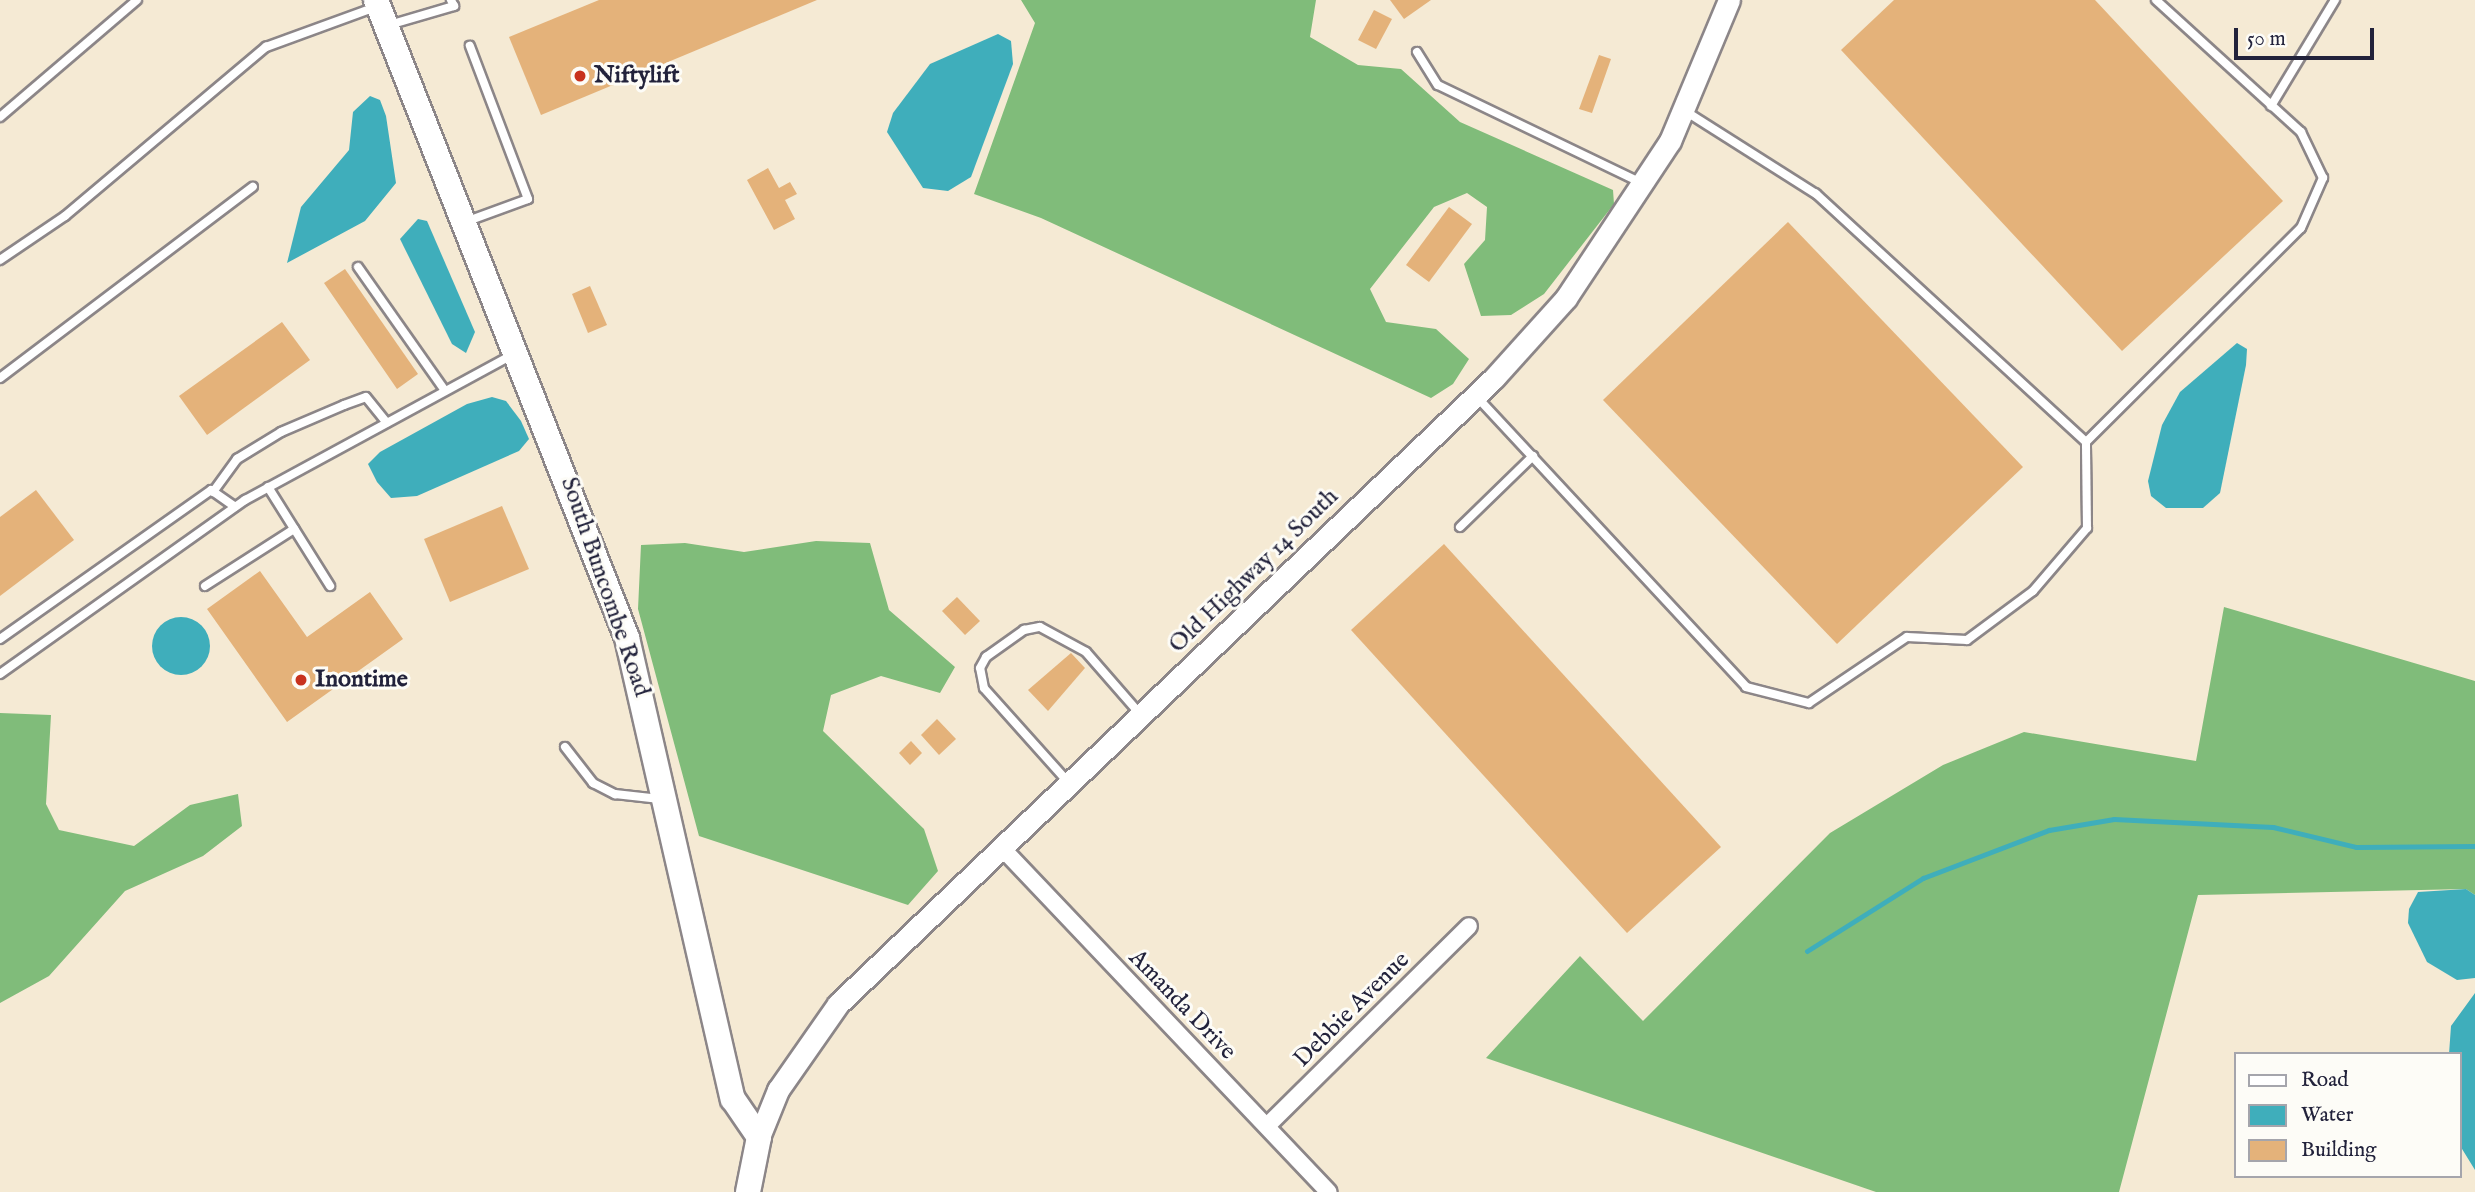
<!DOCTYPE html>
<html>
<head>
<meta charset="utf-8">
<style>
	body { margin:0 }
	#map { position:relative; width:2475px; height:1192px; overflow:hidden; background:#f5ead4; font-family:"IM FELL English",serif }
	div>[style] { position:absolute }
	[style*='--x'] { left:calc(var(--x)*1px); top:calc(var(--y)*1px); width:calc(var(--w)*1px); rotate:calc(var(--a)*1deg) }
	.forest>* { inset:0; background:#80bc7a }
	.water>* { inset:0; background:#3faebb }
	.round { border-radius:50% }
	.stream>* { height:5px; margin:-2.5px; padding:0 2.5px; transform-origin:2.5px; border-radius:2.5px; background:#3faebb }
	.building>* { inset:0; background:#e4b27a }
	.roads { filter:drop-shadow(2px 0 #8c8688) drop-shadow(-2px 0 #8c8688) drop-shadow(0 2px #8c8688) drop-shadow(0 -2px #8c8688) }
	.lane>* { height:8px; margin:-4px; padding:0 4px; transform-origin:4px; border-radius:4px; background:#fff }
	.street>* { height:16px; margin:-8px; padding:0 8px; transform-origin:8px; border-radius:8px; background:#fff }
	.secondary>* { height:21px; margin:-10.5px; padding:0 10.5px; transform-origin:10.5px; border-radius:10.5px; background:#fff }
	.primary>* { height:24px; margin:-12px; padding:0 12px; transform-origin:12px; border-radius:12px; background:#fff }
	.dots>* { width:19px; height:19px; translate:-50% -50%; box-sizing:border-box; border:4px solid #fdfcf7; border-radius:50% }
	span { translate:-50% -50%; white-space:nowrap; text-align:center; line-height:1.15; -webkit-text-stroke:6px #fdfcf7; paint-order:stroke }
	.poi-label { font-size:24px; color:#22223b; font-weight:700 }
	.left { translate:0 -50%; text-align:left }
	.street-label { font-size:24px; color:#22223b }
	.legend { position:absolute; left:2234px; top:1052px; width:228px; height:126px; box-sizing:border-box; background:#fdfcf7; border:2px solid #a5a5ac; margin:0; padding:9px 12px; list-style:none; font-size:21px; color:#22223b }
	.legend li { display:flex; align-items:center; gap:14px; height:35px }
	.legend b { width:35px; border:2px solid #a5a5ac }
	.scale { position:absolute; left:2234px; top:28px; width:140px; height:32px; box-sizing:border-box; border:4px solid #22223b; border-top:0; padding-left:9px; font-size:21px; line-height:24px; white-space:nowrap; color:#22223b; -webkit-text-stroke:5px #fdfcf7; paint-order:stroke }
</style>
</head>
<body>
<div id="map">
	<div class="forest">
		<div style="clip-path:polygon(1021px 0,1316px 0,1310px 37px,1358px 65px,1401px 69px,1460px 122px,1613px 190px,1614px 204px,1544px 294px,1511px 315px,1481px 316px,1464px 264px,1485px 240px,1487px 207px,1467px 193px,1434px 207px,1370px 289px,1386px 322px,1436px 329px,1469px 359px,1453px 384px,1431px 398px,1041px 218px,974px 194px,1035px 23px)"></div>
		<div style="clip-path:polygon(816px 541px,870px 543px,889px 610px,955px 667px,940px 693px,881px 676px,831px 695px,823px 731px,924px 829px,938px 871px,908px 905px,699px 836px,638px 609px,641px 545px,685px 543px,744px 552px)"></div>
		<div style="clip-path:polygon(2224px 607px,2475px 681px,2475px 895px,2466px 889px,2198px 895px,2119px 1192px,1876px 1192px,1486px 1058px,1580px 956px,1643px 1021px,1830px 833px,1943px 765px,2024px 732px,2196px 761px)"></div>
		<div style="clip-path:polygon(0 713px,51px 715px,46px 804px,59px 830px,134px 846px,190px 805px,238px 794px,242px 826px,203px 856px,125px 891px,49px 976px,0 1003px)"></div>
	</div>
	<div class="water">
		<div style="clip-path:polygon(998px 34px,1011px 41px,1013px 64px,971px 177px,948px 191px,923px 188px,887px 132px,893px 113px,930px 64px)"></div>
		<div style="clip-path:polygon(370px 96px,380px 100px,386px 116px,396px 183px,365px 221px,287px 263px,301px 207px,349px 150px,353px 112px)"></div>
		<div style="clip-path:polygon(418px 219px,427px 221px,475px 332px,466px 353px,452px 344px,400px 239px)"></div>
		<div style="clip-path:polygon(2237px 343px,2247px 349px,2246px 365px,2220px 493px,2203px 508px,2166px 508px,2151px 496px,2148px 481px,2162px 425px,2180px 392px)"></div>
		<div style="clip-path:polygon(492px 397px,506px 401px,521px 421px,529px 439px,519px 451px,417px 496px,391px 498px,377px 482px,368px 464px,380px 452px,467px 404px)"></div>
		<div class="round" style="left:152px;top:617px;width:58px;height:58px"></div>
		<div style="clip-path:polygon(2466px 889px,2475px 895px,2475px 978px,2457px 980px,2427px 962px,2408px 923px,2409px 909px,2418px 892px)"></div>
		<div style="clip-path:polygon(2475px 993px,2475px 1170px,2459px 1144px,2459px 1054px,2449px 1054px,2451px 1026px)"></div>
	</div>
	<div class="stream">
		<div style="--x:1807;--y:951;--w:137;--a:-32.2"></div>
		<div style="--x:1923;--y:878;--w:135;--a:-20.9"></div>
		<div style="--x:2049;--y:830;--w:66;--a:-9.6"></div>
		<div style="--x:2114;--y:819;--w:159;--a:2.9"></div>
		<div style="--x:2273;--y:827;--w:85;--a:13.5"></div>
		<div style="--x:2356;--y:847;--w:119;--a:-0.5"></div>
	</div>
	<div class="building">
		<div style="clip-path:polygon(599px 0,817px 0,541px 115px,509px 37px)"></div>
		<div style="clip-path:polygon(1390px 0,1431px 0,1404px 19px)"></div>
		<div style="clip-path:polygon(1894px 0,2095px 0,2283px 201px,2122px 351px,1841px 50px)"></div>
		<div style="clip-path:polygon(1374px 10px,1392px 19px,1376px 49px,1358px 40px)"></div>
		<div style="clip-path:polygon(1599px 55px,1611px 59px,1592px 113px,1579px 109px)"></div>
		<div style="clip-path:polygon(768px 168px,779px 188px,790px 182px,797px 194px,785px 200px,795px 219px,774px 230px,747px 180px)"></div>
		<div style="clip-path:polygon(1449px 207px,1472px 224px,1429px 282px,1406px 265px)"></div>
		<div style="clip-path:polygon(1788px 222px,2023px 467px,1837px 644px,1603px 400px)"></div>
		<div style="clip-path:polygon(345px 269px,418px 374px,397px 389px,324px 283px)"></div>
		<div style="clip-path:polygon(590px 286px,607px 325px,588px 333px,572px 294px)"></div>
		<div style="clip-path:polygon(282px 322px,310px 360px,207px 435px,179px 396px)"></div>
		<div style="clip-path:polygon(36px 490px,74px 540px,0 596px,0 517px)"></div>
		<div style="clip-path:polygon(502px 506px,529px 569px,450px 602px,424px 539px)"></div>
		<div style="clip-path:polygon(1444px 544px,1721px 847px,1627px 933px,1351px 630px)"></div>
		<div style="clip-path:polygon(260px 571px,307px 637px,370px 592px,403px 639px,287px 722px,207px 609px)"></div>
		<div style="clip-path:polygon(957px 597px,980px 621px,965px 635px,942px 611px)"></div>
		<div style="clip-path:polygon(1071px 653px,1085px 668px,1048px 711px,1028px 690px)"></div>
		<div style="clip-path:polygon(937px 719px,956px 739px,939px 755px,921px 735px)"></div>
		<div style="clip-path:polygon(911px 741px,922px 753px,910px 765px,899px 753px)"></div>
	</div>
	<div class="roads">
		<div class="lane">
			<div style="--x:389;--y:25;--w:68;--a:-16.3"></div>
			<div style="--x:454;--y:6;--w:7;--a:-117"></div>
			<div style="--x:1417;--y:52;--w:39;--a:58"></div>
			<div style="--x:1438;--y:85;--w:226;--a:25.7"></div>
			<div style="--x:2271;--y:106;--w:124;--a:-58.9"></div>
			<div style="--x:0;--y:117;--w:180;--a:-40.5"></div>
			<div style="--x:465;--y:222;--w:67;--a:-20.1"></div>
			<div style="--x:528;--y:199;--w:164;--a:-110.8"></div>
			<div style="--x:0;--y:260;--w:78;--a:-34.1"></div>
			<div style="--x:65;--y:216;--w:263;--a:-40.1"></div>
			<div style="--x:266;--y:47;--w:117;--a:-20"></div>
			<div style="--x:358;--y:267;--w:151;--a:54.9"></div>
			<div style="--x:0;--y:378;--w:317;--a:-37.1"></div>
			<div style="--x:1476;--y:396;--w:397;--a:47.1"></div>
			<div style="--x:1746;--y:687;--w:65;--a:14.3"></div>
			<div style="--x:1809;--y:703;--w:118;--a:-34"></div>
			<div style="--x:1907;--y:637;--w:60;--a:2.9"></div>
			<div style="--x:1967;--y:640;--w:82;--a:-36.6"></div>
			<div style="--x:2033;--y:591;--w:83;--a:-49.4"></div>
			<div style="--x:2087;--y:528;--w:86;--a:-90.7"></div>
			<div style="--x:2086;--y:442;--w:367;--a:-137.4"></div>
			<div style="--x:1816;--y:194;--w:155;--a:-147.6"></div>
			<div style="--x:2086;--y:442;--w:303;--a:-44.9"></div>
			<div style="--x:2301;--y:228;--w:55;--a:-66.3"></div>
			<div style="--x:2323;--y:178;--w:51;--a:-115.6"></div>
			<div style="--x:2301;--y:132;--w:196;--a:-137.7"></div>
			<div style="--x:268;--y:487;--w:117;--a:57.9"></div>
			<div style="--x:213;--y:492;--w:41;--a:-54"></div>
			<div style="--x:237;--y:459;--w:52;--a:-31.5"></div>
			<div style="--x:281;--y:432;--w:69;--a:-23.2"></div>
			<div style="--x:344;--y:405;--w:23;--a:-20"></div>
			<div style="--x:366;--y:397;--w:33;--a:51"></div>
			<div style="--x:1460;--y:527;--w:102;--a:-44.2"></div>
			<div style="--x:205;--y:586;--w:106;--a:-32.6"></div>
			<div style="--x:0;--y:639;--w:258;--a:-35.2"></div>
			<div style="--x:211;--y:490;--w:29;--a:35"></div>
			<div style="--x:0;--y:674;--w:301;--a:-35.4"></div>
			<div style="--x:245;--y:500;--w:304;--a:-28.5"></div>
			<div style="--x:565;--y:747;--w:46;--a:52.1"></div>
			<div style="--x:593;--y:783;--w:25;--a:27"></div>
			<div style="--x:615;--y:794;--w:45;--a:6.3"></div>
			<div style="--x:1068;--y:782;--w:126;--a:-131.8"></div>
			<div style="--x:984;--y:688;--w:20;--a:-101"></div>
			<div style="--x:980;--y:668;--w:13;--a:-61"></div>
			<div style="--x:986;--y:657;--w:47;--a:-35.4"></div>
			<div style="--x:1024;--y:630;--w:16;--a:-11"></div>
			<div style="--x:1040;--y:627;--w:52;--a:28.5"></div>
			<div style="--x:1086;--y:652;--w:84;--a:48.9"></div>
		</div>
		<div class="street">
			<div style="--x:1003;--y:849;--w:473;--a:46.5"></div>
			<div style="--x:1267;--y:1126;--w:284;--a:-44.7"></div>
		</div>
		<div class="secondary">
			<div style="--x:759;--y:1137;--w:51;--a:-68"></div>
			<div style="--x:778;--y:1090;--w:105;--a:-55.1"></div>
			<div style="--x:838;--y:1004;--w:907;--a:-43.66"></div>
			<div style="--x:1494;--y:378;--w:108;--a:-48"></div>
			<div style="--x:1566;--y:298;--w:188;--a:-56.5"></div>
			<div style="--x:1670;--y:141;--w:153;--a:-67.3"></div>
		</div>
		<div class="primary">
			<div style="--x:376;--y:0;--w:686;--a:68.52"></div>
			<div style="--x:627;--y:638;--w:473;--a:77.1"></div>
			<div style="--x:733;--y:1099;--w:46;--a:55.6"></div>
			<div style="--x:759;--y:1137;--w:56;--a:101.3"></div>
		</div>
	</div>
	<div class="dots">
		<div style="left:580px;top:76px;background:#c8321e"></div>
		<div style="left:301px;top:680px;background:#c8321e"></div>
	</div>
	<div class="poi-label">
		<span class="left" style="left:594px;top:76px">Niftylift</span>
		<span class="left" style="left:315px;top:680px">Inontime</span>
	</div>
	<div class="street-label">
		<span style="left:1254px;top:571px;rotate:-44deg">Old Highway 14 South</span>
		<span style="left:605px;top:587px;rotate:71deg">South Buncombe Road</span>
		<span style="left:1182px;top:1005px;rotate:46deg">Amanda Drive</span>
		<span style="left:1352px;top:1010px;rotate:-45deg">Debbie Avenue</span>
	</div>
	<ul class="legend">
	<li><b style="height:9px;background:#fff"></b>Road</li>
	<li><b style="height:19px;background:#3faebb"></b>Water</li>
	<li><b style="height:19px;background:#e4b27a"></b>Building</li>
	</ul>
	<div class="scale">50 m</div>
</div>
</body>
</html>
